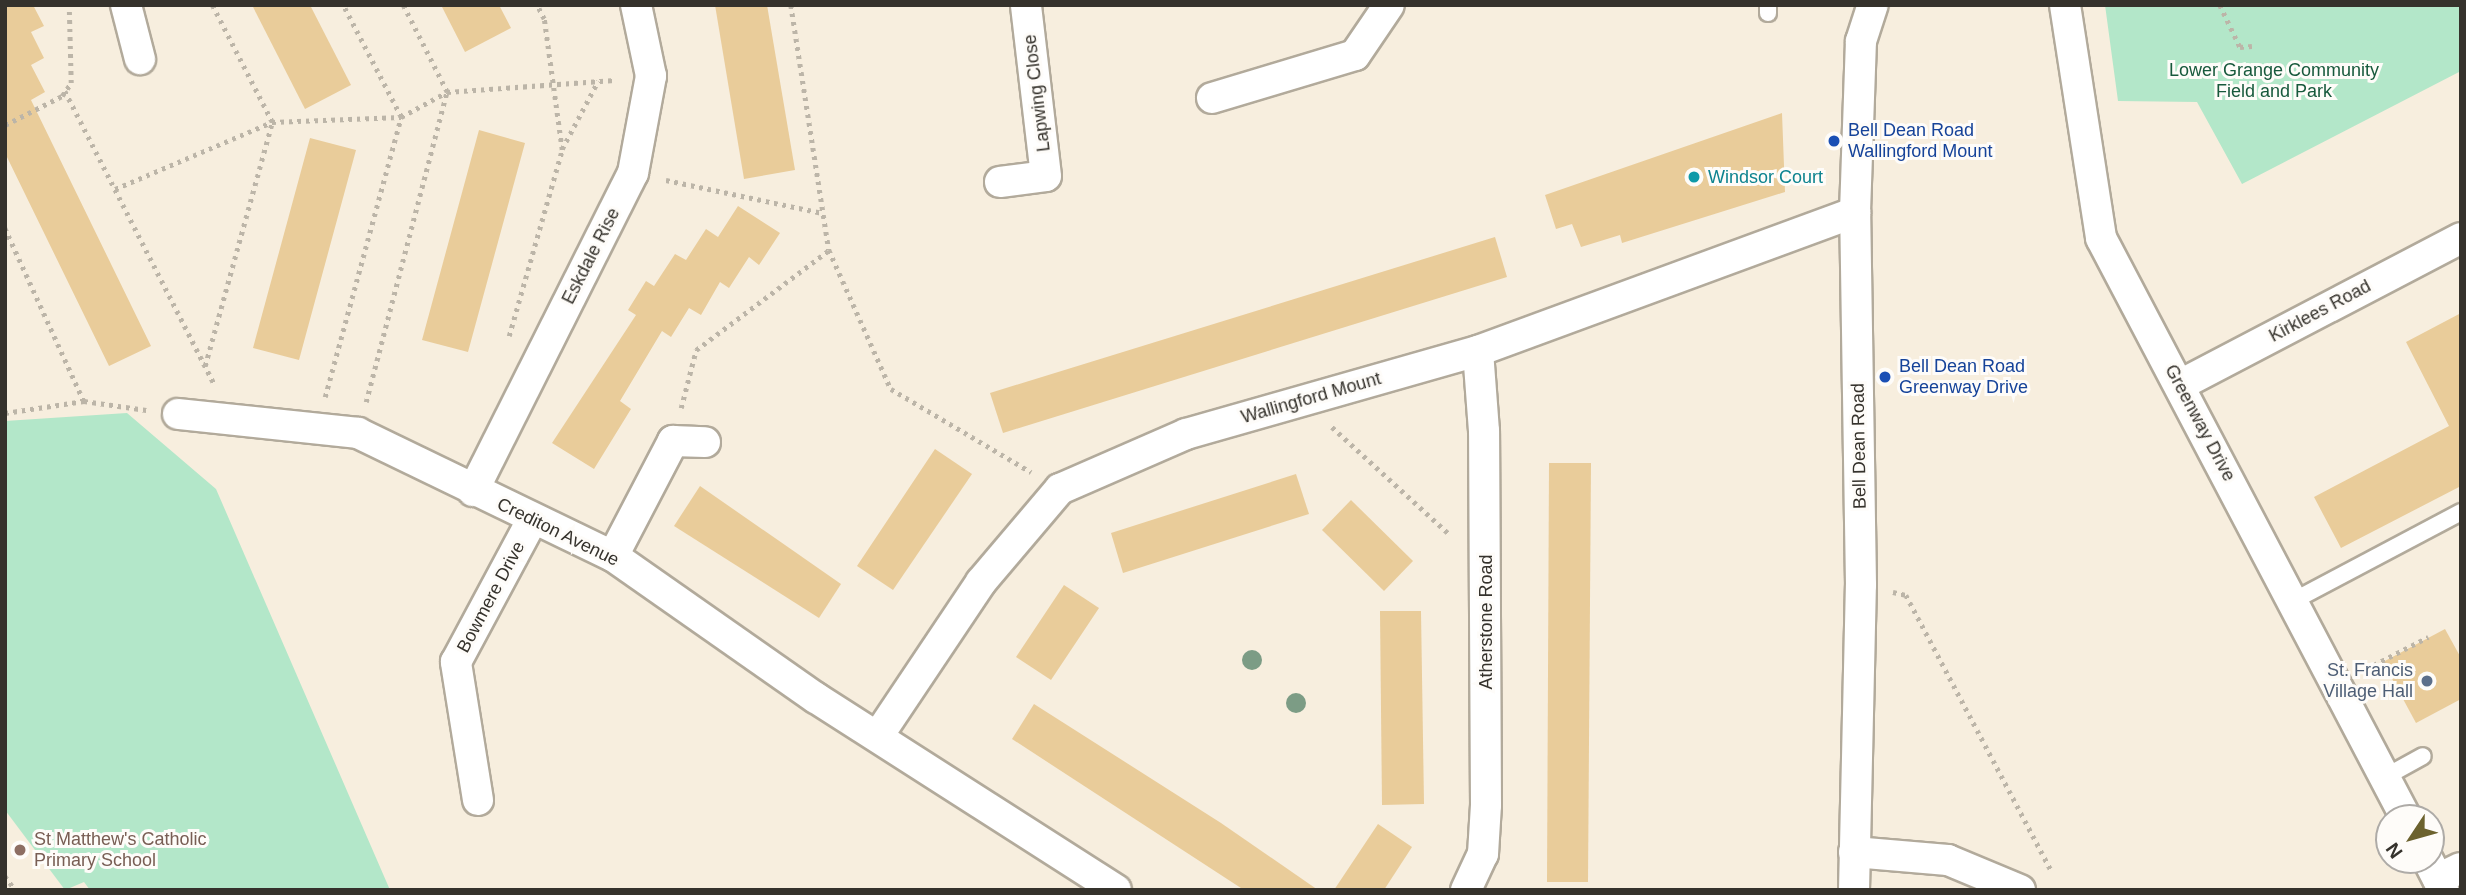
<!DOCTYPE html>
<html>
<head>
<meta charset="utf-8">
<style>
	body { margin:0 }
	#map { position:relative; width:2466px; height:895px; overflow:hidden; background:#f7eede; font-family:Helvetica,sans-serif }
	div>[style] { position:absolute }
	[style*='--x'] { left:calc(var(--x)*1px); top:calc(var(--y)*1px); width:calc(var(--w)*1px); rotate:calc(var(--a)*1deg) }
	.green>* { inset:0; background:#b3e7c9 }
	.building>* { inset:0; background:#e9cc9a }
	.path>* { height:4.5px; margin-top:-2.25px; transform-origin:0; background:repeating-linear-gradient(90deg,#bcb5a8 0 3.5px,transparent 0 8.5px) }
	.roads { filter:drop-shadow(2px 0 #b2aa9b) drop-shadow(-2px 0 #b2aa9b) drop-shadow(0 2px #b2aa9b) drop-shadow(0 -2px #b2aa9b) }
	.lane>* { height:16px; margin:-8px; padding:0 8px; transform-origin:8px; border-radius:8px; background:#fff }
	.street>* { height:30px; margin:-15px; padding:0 15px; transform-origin:15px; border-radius:15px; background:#fff }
	.trees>* { width:20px; height:20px; margin:-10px; border-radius:50%; background:#7c9c85 }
	.dots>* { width:19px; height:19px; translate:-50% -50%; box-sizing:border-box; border:4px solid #fefcf9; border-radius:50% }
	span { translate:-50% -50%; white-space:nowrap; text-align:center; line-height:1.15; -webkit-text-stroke:6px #fefcf9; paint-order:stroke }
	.park-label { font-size:18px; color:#17593c }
	.street-label { font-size:18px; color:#35322c }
	.transit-label { font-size:18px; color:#164399 }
	.left { translate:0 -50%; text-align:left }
	.culture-label { font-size:18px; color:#0d838f }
	.service-label { font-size:18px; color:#4e5e75 }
	.right { translate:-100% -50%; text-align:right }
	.education-label { font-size:18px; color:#785e54 }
	.frame { position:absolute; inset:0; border:7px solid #35322c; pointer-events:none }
	.north { position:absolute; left:2375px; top:804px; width:70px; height:70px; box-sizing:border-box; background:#fefcf9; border:2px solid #aeaba7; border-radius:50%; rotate:234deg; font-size:19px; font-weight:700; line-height:28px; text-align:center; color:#35322c }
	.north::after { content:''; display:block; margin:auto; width:24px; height:32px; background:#6c622e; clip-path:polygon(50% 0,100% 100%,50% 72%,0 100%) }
</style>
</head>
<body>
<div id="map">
	<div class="green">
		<div style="clip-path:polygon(2105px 5px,2461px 5px,2461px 71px,2242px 184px,2197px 102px,2118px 101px)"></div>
		<div style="clip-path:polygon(127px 413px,216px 489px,390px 890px,90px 890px,84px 882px,65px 890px,5px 810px,5px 421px)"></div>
	</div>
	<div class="building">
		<div style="clip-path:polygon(5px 5px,33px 5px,44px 26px,31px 32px,44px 58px,31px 65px,45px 92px,31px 100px,151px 346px,109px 366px,5px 153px)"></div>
		<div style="clip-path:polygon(252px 5px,310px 5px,351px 85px,305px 109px)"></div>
		<div style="clip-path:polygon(441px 5px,499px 5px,511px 28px,465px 52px)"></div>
		<div style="clip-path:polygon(715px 5px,767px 5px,795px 170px,744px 179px)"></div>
		<div style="clip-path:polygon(1782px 113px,1785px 192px,1622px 243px,1620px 235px,1581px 247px,1572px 224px,1556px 229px,1545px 195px)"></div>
		<div style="clip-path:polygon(479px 130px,525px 143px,468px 352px,422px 340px)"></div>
		<div style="clip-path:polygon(310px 138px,356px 150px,299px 360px,253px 348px)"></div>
		<div style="clip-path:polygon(738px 206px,780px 233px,759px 265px,749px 257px,729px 288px,720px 282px,701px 315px,689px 308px,671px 337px,662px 331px,620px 401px,631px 409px,594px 469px,552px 443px,636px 315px,628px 310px,646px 281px,654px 286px,675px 254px,686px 260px,706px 229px,718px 237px)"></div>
		<div style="clip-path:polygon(1495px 237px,1507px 277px,1003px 433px,990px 393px)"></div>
		<div style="clip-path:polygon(2461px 313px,2461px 486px,2341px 548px,2314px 497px,2449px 426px,2406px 342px)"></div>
		<div style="clip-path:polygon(935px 449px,972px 474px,893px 590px,857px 566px)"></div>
		<div style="clip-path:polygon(1549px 463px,1591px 463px,1588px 882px,1547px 882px)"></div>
		<div style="clip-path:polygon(1296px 474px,1309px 514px,1123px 573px,1111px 533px)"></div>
		<div style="clip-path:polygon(700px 486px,841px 584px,819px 618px,674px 526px)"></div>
		<div style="clip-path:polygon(1351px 500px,1413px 561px,1384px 591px,1322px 530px)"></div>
		<div style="clip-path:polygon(1064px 585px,1099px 608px,1051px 680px,1016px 657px)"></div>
		<div style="clip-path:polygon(1380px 611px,1421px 611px,1424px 804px,1382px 805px)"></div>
		<div style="clip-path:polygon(2445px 629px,2461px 658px,2461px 699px,2416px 723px,2383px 662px)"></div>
		<div style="clip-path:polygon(1034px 704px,1221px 823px,1318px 890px,1244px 890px,1012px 739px)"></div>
		<div style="clip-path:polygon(1378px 824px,1412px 847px,1384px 890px,1334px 890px)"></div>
	</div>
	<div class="path">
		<div style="--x:791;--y:5;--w:248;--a:81.2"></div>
		<div style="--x:829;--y:250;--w:152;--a:66"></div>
		<div style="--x:891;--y:389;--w:163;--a:30.7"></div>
		<div style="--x:2220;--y:5;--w:47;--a:64.5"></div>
		<div style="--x:2240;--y:47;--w:12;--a:-5"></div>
		<div style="--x:65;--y:91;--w:329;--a:63"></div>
		<div style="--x:5;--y:125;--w:64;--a:-27"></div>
		<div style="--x:62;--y:96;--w:16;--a:-55"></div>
		<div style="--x:71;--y:83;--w:78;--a:-91.5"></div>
		<div style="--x:562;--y:149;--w:77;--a:-62.1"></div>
		<div style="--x:666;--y:180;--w:160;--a:11.9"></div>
		<div style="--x:115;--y:189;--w:171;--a:-23.1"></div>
		<div style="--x:272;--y:122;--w:129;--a:-2.2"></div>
		<div style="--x:401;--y:117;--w:52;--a:-28.5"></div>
		<div style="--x:447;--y:92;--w:168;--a:-4.1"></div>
		<div style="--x:5;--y:228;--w:190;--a:65.5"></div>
		<div style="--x:509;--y:336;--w:193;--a:-74.1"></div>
		<div style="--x:562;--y:150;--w:132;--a:-97.8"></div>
		<div style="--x:544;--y:19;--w:16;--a:-117"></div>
		<div style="--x:205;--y:366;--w:253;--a:-74.6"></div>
		<div style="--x:272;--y:122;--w:131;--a:-117.1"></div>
		<div style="--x:325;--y:397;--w:290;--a:-74.8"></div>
		<div style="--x:401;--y:117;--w:126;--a:-117.4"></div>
		<div style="--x:366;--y:402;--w:320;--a:-75.4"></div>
		<div style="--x:447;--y:92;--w:97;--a:-116.8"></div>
		<div style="--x:681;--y:408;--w:60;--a:-75.5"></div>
		<div style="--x:696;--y:350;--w:166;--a:-36.9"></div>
		<div style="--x:5;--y:413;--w:80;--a:-8.6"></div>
		<div style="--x:84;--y:401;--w:63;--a:8.3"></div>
		<div style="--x:1332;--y:427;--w:159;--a:42.4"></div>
		<div style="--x:1893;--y:592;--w:13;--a:13"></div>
		<div style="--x:1906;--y:595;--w:313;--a:62.2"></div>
		<div style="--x:2366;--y:669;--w:70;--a:-27.3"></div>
		<div style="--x:5;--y:876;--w:17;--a:54"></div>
	</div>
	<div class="roads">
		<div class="lane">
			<div style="--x:1768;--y:5;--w:8;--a:90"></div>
			<div style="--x:2293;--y:601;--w:190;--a:-27.9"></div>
			<div style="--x:2385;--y:777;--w:43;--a:-28.9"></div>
		</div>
		<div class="street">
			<div style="--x:126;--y:5;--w:56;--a:75.5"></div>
			<div style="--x:2065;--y:5;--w:236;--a:81.2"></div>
			<div style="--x:2101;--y:238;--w:655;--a:62.26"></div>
			<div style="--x:1212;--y:98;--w:149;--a:-16.7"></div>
			<div style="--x:1355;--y:55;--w:60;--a:-55.8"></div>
			<div style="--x:1000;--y:182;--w:46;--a:-7.4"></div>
			<div style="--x:1046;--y:176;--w:172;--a:-96.7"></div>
			<div style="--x:2180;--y:385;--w:317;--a:-27.6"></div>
			<div style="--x:178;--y:414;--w:181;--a:6"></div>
			<div style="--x:358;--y:433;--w:283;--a:25.8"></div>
			<div style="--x:613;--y:556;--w:248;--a:35"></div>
			<div style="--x:816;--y:698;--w:356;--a:32.6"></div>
			<div style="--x:473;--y:491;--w:356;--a:-63.3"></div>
			<div style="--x:633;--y:173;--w:99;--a:-79.5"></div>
			<div style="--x:651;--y:76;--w:73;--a:-101.9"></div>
			<div style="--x:613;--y:556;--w:130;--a:-62.4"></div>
			<div style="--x:673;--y:441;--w:32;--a:2"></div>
			<div style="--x:878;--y:736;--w:185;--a:-56.2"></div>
			<div style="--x:981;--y:582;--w:122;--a:-49.7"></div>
			<div style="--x:1060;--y:489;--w:137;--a:-23.6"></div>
			<div style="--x:1186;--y:434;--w:304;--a:-15.9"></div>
			<div style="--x:1478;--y:351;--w:402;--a:-20.2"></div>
			<div style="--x:478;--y:800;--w:140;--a:-99.1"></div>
			<div style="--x:456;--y:662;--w:161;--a:-61.8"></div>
			<div style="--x:1854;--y:852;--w:94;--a:4.9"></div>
			<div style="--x:1948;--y:860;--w:78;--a:22.6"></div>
			<div style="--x:2428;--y:860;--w:34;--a:63"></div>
			<div style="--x:2438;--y:879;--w:25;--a:-26"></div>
			<div style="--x:1466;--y:890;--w:40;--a:-65"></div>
			<div style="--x:1483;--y:854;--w:49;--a:-86.5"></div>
			<div style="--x:1486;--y:805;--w:374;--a:-90.3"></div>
			<div style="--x:1484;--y:431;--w:80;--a:-94.3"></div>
			<div style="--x:1854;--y:890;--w:305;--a:-88.7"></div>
			<div style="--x:1861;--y:585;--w:373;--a:-90.9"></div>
			<div style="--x:1855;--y:212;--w:171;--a:-88"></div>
			<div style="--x:1861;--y:41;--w:38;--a:-72"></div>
		</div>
	</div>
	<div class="trees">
		<div style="left:1252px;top:660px"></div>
		<div style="left:1296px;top:703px"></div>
	</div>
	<div class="dots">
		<div style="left:1834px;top:141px;background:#1a4fb4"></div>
		<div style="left:1694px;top:177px;background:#0f9aa8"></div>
		<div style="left:1885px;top:377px;background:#1a4fb4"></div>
		<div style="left:2427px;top:681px;background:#5c6f8a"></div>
		<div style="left:20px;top:850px;background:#8d6e63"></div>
	</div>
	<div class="park-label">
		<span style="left:2274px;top:81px">Lower Grange Community<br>Field and Park</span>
	</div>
	<div class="street-label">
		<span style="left:1037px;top:93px;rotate:-97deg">Lapwing Close</span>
		<span style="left:591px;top:256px;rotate:-63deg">Eskdale Rise</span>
		<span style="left:2320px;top:311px;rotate:-28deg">Kirklees Road</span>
		<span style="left:1311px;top:398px;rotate:-16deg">Wallingford Mount</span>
		<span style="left:2200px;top:423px;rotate:62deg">Greenway Drive</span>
		<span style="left:1859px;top:446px;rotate:-91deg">Bell Dean Road</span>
		<span style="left:558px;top:532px;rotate:26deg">Crediton Avenue</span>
		<span style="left:491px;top:597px;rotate:-62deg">Bowmere Drive</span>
		<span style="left:1486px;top:622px;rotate:-90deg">Atherstone Road</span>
	</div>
	<div class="transit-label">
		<span class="left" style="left:1848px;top:141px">Bell Dean Road<br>Wallingford Mount</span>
		<span class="left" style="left:1899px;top:377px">Bell Dean Road<br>Greenway Drive</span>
	</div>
	<div class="culture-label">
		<span class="left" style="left:1708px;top:177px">Windsor Court</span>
	</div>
	<div class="service-label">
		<span class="right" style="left:2413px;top:681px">St. Francis<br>Village Hall</span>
	</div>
	<div class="education-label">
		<span class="left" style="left:34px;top:850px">St Matthew's Catholic<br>Primary School</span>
	</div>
	<div class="frame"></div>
	<div class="north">N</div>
</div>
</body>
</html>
